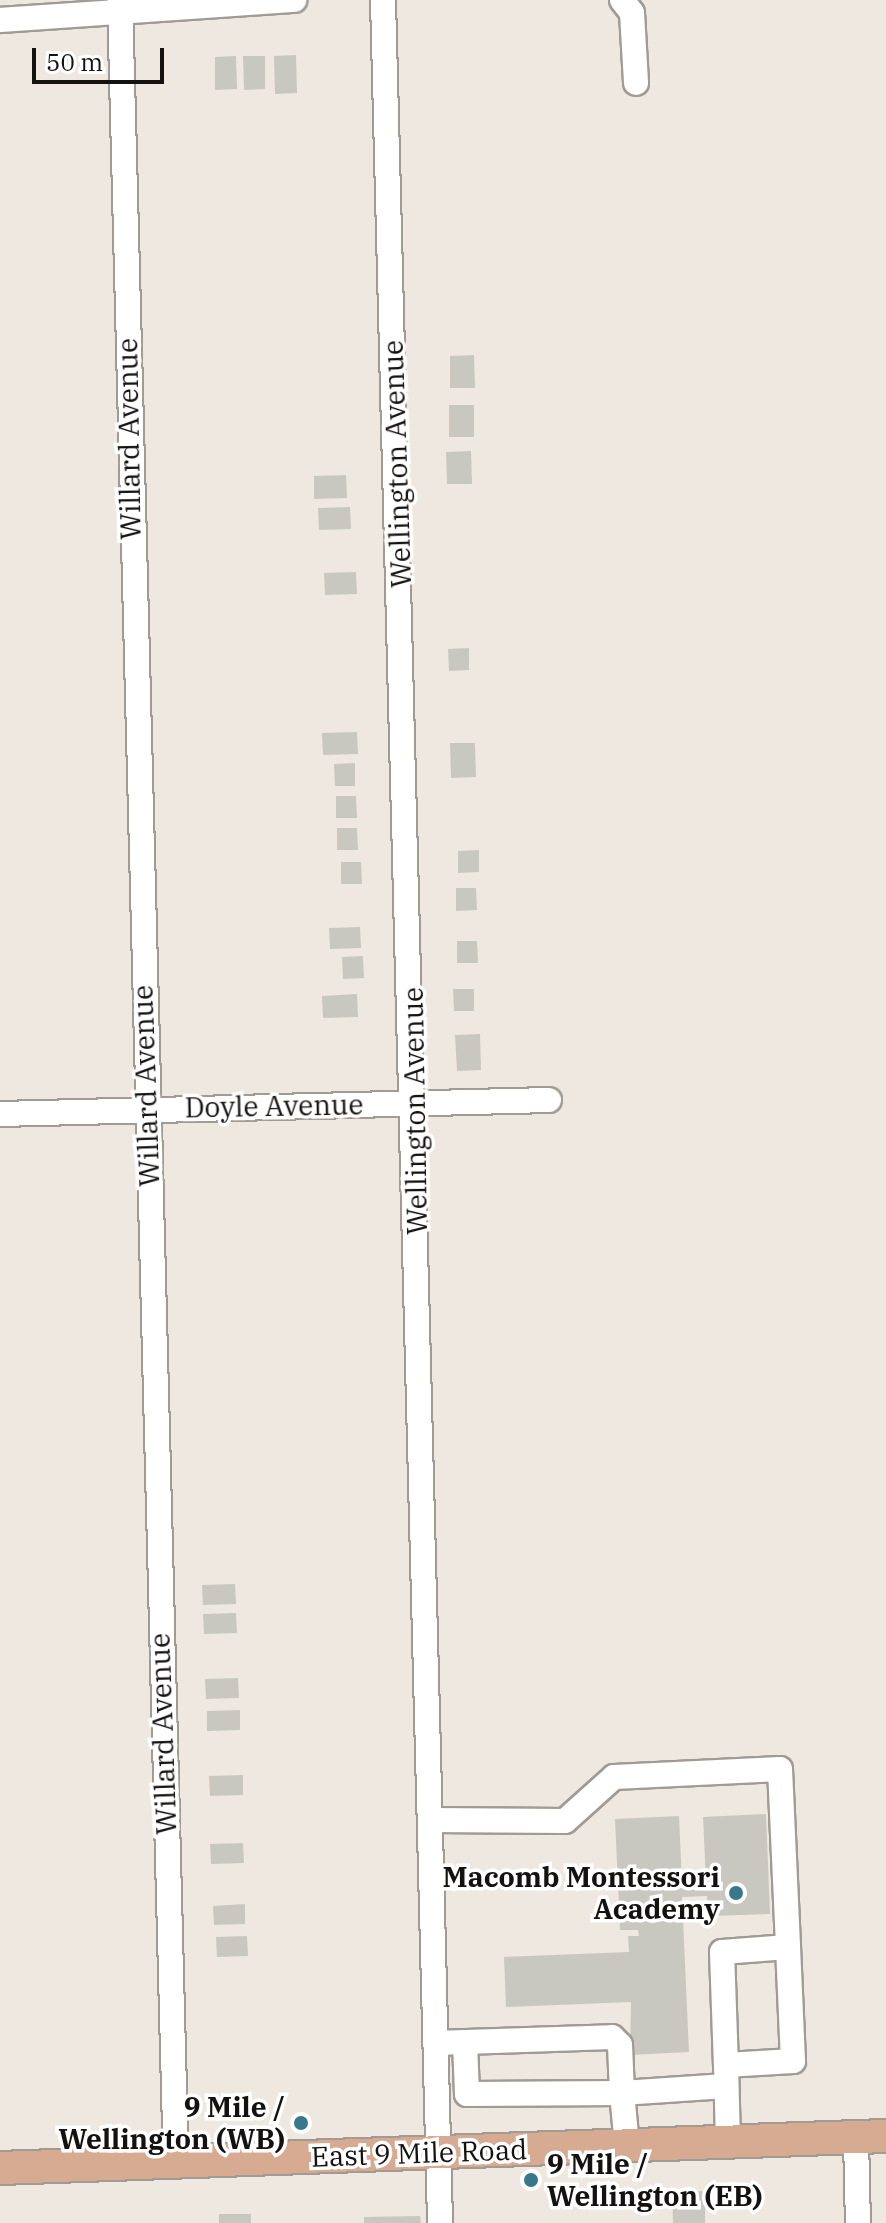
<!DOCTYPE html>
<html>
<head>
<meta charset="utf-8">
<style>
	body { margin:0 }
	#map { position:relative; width:886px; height:2223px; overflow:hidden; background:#eee8e1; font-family:"IBM Plex Serif",serif }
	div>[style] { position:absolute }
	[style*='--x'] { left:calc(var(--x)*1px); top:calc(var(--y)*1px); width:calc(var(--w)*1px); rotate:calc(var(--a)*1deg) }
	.building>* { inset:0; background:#c9c8c0 }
	.roads { filter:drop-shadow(2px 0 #a19b94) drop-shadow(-2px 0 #a19b94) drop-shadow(0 2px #a19b94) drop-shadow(0 -2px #a19b94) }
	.minor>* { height:24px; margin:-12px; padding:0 12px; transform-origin:12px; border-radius:12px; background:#fff }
	.major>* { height:32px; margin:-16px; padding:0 16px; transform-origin:16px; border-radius:16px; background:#d7aa92 }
	.dots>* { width:22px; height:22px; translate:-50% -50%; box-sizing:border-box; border:4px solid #fff; border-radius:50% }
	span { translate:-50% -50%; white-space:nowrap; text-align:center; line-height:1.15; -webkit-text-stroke:7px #fff; paint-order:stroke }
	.street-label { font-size:28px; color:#141210 }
	.poi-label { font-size:28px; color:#141210; font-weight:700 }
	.right { translate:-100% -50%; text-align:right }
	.left { translate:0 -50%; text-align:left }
	.scale { position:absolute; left:32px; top:48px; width:132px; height:36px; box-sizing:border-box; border:4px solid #141210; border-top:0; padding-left:10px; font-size:24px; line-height:28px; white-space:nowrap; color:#141210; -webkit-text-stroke:6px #fff; paint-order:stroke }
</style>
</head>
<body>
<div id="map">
	<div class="building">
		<div style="clip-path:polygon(296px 55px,297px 93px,275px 94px,274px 56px)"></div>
		<div style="clip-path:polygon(236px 56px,237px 89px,215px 90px,215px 57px)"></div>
		<div style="clip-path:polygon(243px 56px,265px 56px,265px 89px,244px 90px)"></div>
		<div style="clip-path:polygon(474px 355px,475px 388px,450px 388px,450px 356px)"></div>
		<div style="clip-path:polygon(449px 405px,474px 405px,474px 437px,449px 437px)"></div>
		<div style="clip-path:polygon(471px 451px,472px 484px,447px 484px,446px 452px)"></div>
		<div style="clip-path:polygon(346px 475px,347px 498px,314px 499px,314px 476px)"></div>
		<div style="clip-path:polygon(350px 507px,351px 529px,319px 530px,318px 508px)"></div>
		<div style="clip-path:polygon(356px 572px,357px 594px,325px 595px,324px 573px)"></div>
		<div style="clip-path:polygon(469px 648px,469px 670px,449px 671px,448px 649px)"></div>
		<div style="clip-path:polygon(357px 732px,358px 754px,323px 755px,322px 733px)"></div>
		<div style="clip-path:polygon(450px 743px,475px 743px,476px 777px,451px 778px)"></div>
		<div style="clip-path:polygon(355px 763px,355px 786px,335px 786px,334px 764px)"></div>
		<div style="clip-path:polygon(336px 796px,356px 796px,357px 818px,336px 818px)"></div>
		<div style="clip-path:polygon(337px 828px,357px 828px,358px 850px,337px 850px)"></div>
		<div style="clip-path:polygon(479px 850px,479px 872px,458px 873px,458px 851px)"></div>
		<div style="clip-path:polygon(341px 862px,361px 862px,362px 884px,341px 884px)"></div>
		<div style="clip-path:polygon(456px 888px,476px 888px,477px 910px,456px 911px)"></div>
		<div style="clip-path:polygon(360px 927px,361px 948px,330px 949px,329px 928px)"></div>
		<div style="clip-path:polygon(457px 941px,477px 941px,478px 963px,457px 963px)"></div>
		<div style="clip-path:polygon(363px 956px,364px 978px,343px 979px,342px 957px)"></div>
		<div style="clip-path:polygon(453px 989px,474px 989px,474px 1011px,454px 1011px)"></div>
		<div style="clip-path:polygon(357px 994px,358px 1017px,323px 1018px,322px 996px)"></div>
		<div style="clip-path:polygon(480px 1034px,481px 1070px,457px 1071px,455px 1035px)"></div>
		<div style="clip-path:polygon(235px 1584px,236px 1604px,203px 1605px,202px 1585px)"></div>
		<div style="clip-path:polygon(236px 1613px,237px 1633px,204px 1634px,203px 1614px)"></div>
		<div style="clip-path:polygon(238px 1678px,239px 1698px,206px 1699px,205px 1679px)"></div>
		<div style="clip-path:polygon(240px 1710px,240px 1730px,207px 1731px,207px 1711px)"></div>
		<div style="clip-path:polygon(243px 1775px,243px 1795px,210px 1796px,209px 1776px)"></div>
		<div style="clip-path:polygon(766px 1814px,770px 1914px,708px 1916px,707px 1896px,682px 1897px,689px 2052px,630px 2055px,631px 2002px,506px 2007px,504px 1957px,629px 1952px,628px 1936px,639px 1936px,638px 1930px,620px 1930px,615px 1819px,679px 1816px,682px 1882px,706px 1881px,703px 1817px)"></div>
		<div style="clip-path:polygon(243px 1843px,244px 1863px,211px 1864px,210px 1844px)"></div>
		<div style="clip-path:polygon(245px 1904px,245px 1924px,214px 1925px,213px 1906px)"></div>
		<div style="clip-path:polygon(247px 1936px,248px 1956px,217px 1957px,216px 1937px)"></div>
		<div style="clip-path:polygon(705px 2191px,705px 2223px,673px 2223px,672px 2192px)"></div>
		<div style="clip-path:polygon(219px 2214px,251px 2214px,251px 2223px,219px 2223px)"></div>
		<div style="clip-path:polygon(420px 2216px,421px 2223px,364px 2223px,364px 2217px)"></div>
	</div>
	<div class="roads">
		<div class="minor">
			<div style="--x:120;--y:0;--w:2162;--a:88.52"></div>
			<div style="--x:383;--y:0;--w:2224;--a:88.53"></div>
			<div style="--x:622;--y:0;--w:16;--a:52"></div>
			<div style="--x:632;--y:13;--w:70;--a:86.7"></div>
			<div style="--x:0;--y:20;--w:295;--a:-3.9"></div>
			<div style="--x:0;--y:1114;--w:549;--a:-1.46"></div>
			<div style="--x:431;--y:1820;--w:134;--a:0.4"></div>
			<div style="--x:565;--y:1821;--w:66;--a:-41.9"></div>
			<div style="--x:614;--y:1777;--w:166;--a:-2.8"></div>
			<div style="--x:780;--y:1769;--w:178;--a:87.4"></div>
			<div style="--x:788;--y:1947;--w:66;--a:175.7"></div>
			<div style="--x:722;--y:1952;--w:113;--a:88"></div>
			<div style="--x:465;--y:2042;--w:52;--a:87.8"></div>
			<div style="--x:467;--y:2094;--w:155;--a:-0.4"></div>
			<div style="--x:622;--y:2093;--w:53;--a:84.6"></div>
			<div style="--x:435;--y:2043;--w:177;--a:-1.9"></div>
			<div style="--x:612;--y:2037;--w:11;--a:45"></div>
			<div style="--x:620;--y:2045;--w:48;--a:87.6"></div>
			<div style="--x:622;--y:2093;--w:104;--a:-3.9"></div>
			<div style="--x:856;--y:2138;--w:85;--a:88.7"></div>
			<div style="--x:728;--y:2142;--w:77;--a:-91.5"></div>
			<div style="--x:726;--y:2065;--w:67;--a:-3.4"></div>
			<div style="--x:793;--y:2061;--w:114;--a:-92.5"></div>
		</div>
		<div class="major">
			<div style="--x:0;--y:2168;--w:887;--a:-2.07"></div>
		</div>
	</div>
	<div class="dots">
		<div style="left:736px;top:1893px;background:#37798a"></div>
		<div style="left:301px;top:2123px;background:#37798a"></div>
		<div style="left:531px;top:2180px;background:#37798a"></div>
	</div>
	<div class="street-label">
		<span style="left:129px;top:439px;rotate:-91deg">Willard Avenue</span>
		<span style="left:397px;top:464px;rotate:-92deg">Wellington Avenue</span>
		<span style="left:146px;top:1086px;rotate:-92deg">Willard Avenue</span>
		<span style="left:274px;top:1106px;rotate:-1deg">Doyle Avenue</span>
		<span style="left:415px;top:1111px;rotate:-91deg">Wellington Avenue</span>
		<span style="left:163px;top:1734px;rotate:-92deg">Willard Avenue</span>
		<span style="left:419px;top:2153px;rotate:-2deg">East 9 Mile Road</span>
	</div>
	<div class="poi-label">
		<span class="right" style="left:720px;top:1893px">Macomb Montessori<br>Academy</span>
		<span class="right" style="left:285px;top:2123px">9 Mile /<br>Wellington (WB)</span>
		<span class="left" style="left:547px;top:2180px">9 Mile /<br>Wellington (EB)</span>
	</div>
	<div class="scale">50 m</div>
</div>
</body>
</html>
